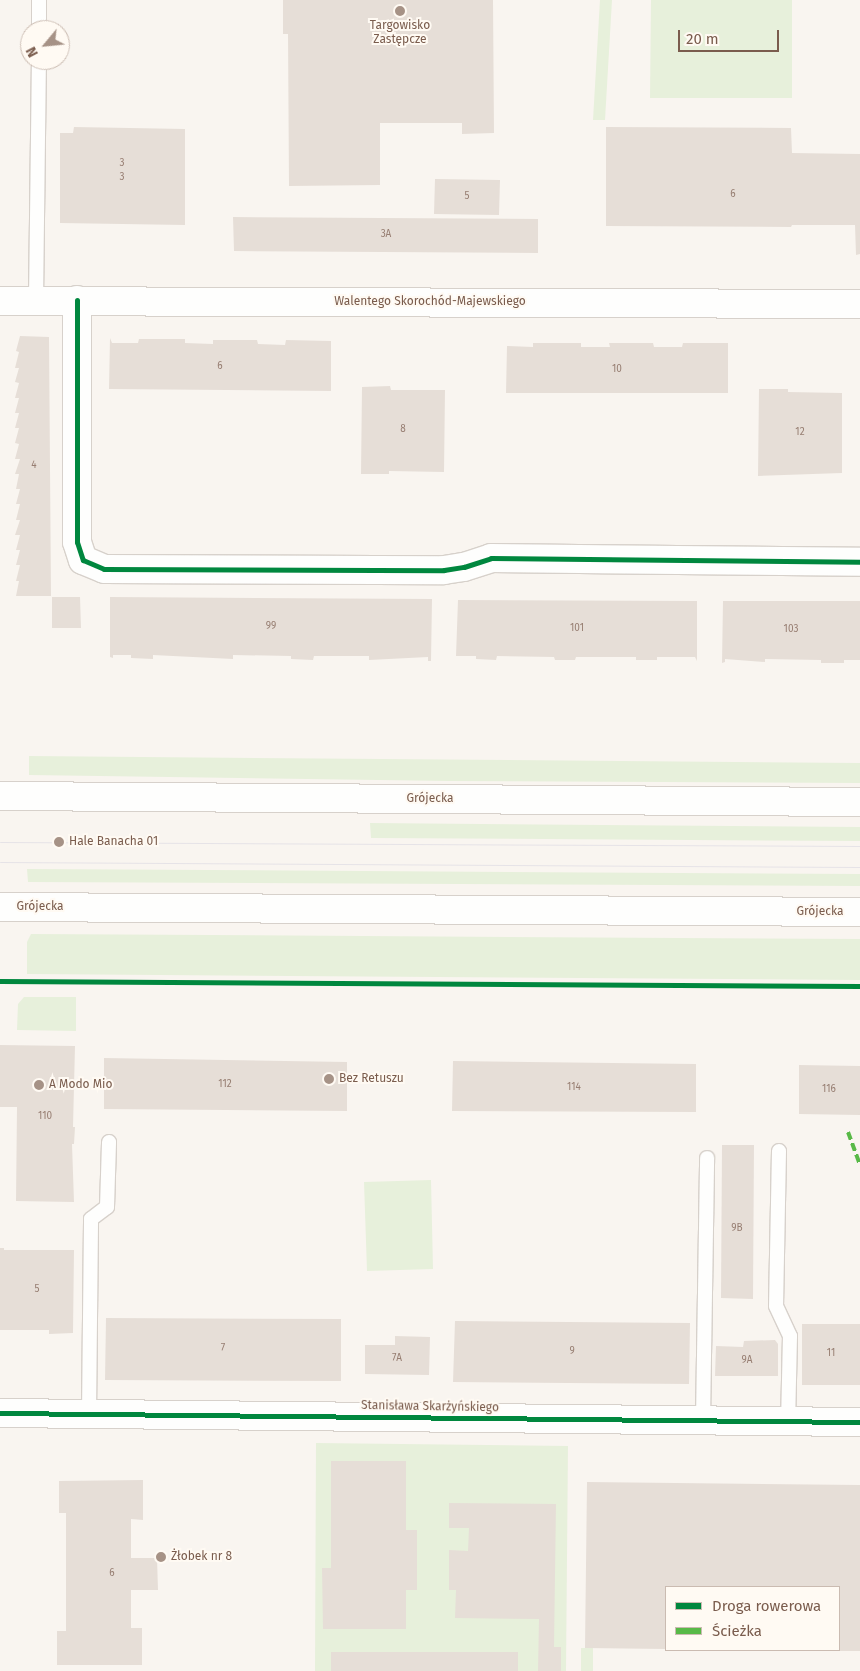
<!DOCTYPE html>
<html>
<head>
<meta charset="utf-8">
<style>
	body { margin:0 }
	#map { position:relative; width:860px; height:1671px; overflow:hidden; background:#f9f5f0; font-family:"Fira Sans",sans-serif }
	div>[style] { position:absolute }
	[style*='--x'] { left:calc(var(--x)*1px); top:calc(var(--y)*1px); width:calc(var(--w)*1px); rotate:calc(var(--a)*1deg) }
	.green>* { inset:0; background:#e7f0db }
	.building>* { inset:0; background:#e6ded7 }
	.roads { filter:drop-shadow(1px 0 #d7d1cb) drop-shadow(-1px 0 #d7d1cb) drop-shadow(0 1px #d7d1cb) drop-shadow(0 -1px #d7d1cb) }
	.service>* { height:14px; margin:-7px; padding:0 7px; transform-origin:7px; border-radius:7px; background:#fefefd }
	.minor>* { height:28px; margin:-14px; padding:0 14px; transform-origin:14px; border-radius:14px; background:#fefefd }
	.secondary>* { height:28px; margin:-14px; padding:0 14px; transform-origin:14px; border-radius:14px; background:#fefefd }
	.tram>* { height:1px; margin:-0.5px; padding:0 0.5px; transform-origin:0.5px; border-radius:0.5px; background:#e6e3e7 }
	.quiet>* { height:4px; margin-top:-2px; transform-origin:0; background:repeating-linear-gradient(90deg,#58b947 0 8px,transparent 0 12px) }
	.cycleway>* { height:5px; margin:-2.5px; padding:0 2.5px; transform-origin:2.5px; border-radius:2.5px; background:#00873e }
	.dots>* { width:14px; height:14px; translate:-50% -50%; box-sizing:border-box; border:2px solid #fffaf3; border-radius:50% }
	span { translate:-50% -50%; white-space:nowrap; text-align:center; line-height:1.15; -webkit-text-stroke:4px #fffaf3; paint-order:stroke }
	.number-label { font-size:10px; color:#977e72 }
	.number-label span { -webkit-text-stroke-width:0 }
	.poi-label { font-size:12px; color:#7a5c4d }
	.left { translate:0 -50%; text-align:left }
	.street-label { font-size:12px; color:#7a5c4d }
	.legend { position:absolute; left:665px; top:1586px; width:175px; height:65px; box-sizing:border-box; background:#fffaf3; border:1px solid #cabbb1; margin:0; padding:6px 9px; list-style:none; font-size:15px; color:#7a5c4d }
	.legend li { display:flex; align-items:center; gap:10px; height:25px }
	.legend b { width:25px; border:1px solid #cabbb1 }
	.north { position:absolute; left:20px; top:20px; width:50px; height:50px; box-sizing:border-box; background:#fffaf3; border:1px solid #cabbb1; border-radius:50%; rotate:242deg; font-size:14px; font-weight:700; line-height:20px; text-align:center; color:#7a5c4d }
	.north::after { content:''; display:block; margin:auto; width:18px; height:22px; background:#a69286; clip-path:polygon(50% 0,100% 100%,50% 72%,0 100%) }
	.scale { position:absolute; left:678px; top:30px; width:101px; height:22px; box-sizing:border-box; border:2px solid #7a5c4d; border-top:0; padding-left:6px; font-size:15px; line-height:18px; white-space:nowrap; color:#7a5c4d; -webkit-text-stroke:4px #fffaf3; paint-order:stroke }
</style>
</head>
<body>
<div id="map">
	<div class="green">
		<div style="clip-path:polygon(600px 0,612px 0,605px 120px,593px 120px)"></div>
		<div style="clip-path:polygon(651px 0,792px 0,792px 98px,650px 98px)"></div>
		<div style="clip-path:polygon(29px 756px,860px 763px,860px 783px,449px 781px,29px 775px)"></div>
		<div style="clip-path:polygon(370px 823px,860px 827px,860px 841px,371px 838px)"></div>
		<div style="clip-path:polygon(27px 869px,860px 874px,860px 886px,28px 882px)"></div>
		<div style="clip-path:polygon(31px 934px,860px 939px,860px 980px,27px 974px,27px 942px)"></div>
		<div style="clip-path:polygon(24px 997px,76px 997px,76px 1031px,17px 1030px,18px 1004px)"></div>
		<div style="clip-path:polygon(431px 1180px,433px 1269px,367px 1271px,364px 1182px)"></div>
		<div style="clip-path:polygon(316px 1443px,568px 1446px,566px 1671px,315px 1671px)"></div>
		<div style="clip-path:polygon(581px 1648px,593px 1648px,593px 1671px,581px 1671px)"></div>
	</div>
	<div class="building">
		<div style="clip-path:polygon(283px 0,493px 0,494px 133px,462px 134px,462px 123px,380px 123px,380px 185px,289px 186px,288px 34px,283px 34px)"></div>
		<div style="clip-path:polygon(74px 127px,185px 129px,185px 225px,60px 223px,60px 133px,73px 133px)"></div>
		<div style="clip-path:polygon(606px 127px,791px 128px,792px 153px,860px 154px,860px 254px,856px 255px,855px 225px,792px 225px,791px 227px,606px 226px)"></div>
		<div style="clip-path:polygon(435px 179px,500px 180px,499px 215px,434px 214px)"></div>
		<div style="clip-path:polygon(233px 217px,538px 219px,538px 253px,234px 251px)"></div>
		<div style="clip-path:polygon(20px 336px,49px 337px,51px 596px,16px 596px,19px 581px,16px 581px,20px 565px,16px 565px,20px 550px,16px 550px,20px 535px,15px 535px,20px 520px,16px 520px,20px 504px,16px 504px,20px 489px,16px 489px,19px 474px,15px 474px,20px 459px,15px 459px,19px 444px,15px 443px,19px 428px,15px 428px,19px 413px,15px 413px,19px 398px,15px 398px,19px 383px,15px 382px,19px 368px,15px 368px,19px 352px,16px 351px)"></div>
		<div style="clip-path:polygon(110px 338px,112px 343px,138px 343px,139px 339px,185px 339px,185px 343px,213px 344px,213px 340px,257px 340px,258px 344px,285px 345px,286px 340px,331px 341px,331px 391px,109px 389px)"></div>
		<div style="clip-path:polygon(533px 343px,581px 343px,581px 347px,610px 347px,609px 343px,653px 343px,654px 347px,682px 347px,683px 343px,728px 343px,728px 393px,506px 393px,507px 346px,533px 347px)"></div>
		<div style="clip-path:polygon(390px 386px,391px 390px,445px 390px,444px 472px,389px 471px,389px 474px,361px 474px,362px 387px)"></div>
		<div style="clip-path:polygon(759px 389px,788px 389px,788px 392px,842px 393px,842px 473px,758px 476px)"></div>
		<div style="clip-path:polygon(52px 597px,80px 597px,81px 628px,52px 628px)"></div>
		<div style="clip-path:polygon(110px 597px,432px 599px,431px 661px,428px 661px,428px 657px,369px 660px,369px 656px,314px 656px,313px 660px,291px 659px,291px 656px,233px 655px,233px 659px,153px 655px,153px 659px,131px 658px,131px 655px,113px 655px,113px 658px,110px 657px)"></div>
		<div style="clip-path:polygon(458px 600px,697px 601px,697px 661px,695px 657px,657px 657px,657px 660px,636px 660px,636px 657px,576px 657px,575px 660px,555px 660px,554px 657px,497px 656px,496px 660px,476px 659px,476px 656px,456px 656px)"></div>
		<div style="clip-path:polygon(723px 601px,860px 601px,860px 660px,844px 660px,844px 663px,821px 663px,821px 660px,765px 659px,765px 662px,725px 659px,725px 662px,722px 663px)"></div>
		<div style="clip-path:polygon(0 1045px,75px 1046px,73px 1127px,75px 1127px,74px 1144px,72px 1144px,74px 1202px,16px 1201px,17px 1107px,0 1107px)"></div>
		<div style="clip-path:polygon(104px 1058px,347px 1062px,347px 1111px,104px 1109px)"></div>
		<div style="clip-path:polygon(453px 1061px,696px 1064px,696px 1112px,452px 1111px)"></div>
		<div style="clip-path:polygon(799px 1065px,860px 1066px,860px 1115px,799px 1114px)"></div>
		<div style="clip-path:polygon(722px 1145px,754px 1145px,753px 1299px,721px 1298px)"></div>
		<div style="clip-path:polygon(0 1248px,4px 1248px,4px 1250px,74px 1250px,73px 1333px,49px 1334px,49px 1330px,0 1330px)"></div>
		<div style="clip-path:polygon(106px 1318px,341px 1319px,341px 1381px,105px 1380px)"></div>
		<div style="clip-path:polygon(455px 1321px,690px 1323px,689px 1384px,453px 1382px)"></div>
		<div style="clip-path:polygon(802px 1324px,860px 1324px,860px 1385px,802px 1385px)"></div>
		<div style="clip-path:polygon(395px 1336px,430px 1337px,429px 1375px,365px 1374px,365px 1345px,395px 1345px)"></div>
		<div style="clip-path:polygon(775px 1340px,778px 1344px,778px 1376px,715px 1376px,716px 1346px,743px 1347px,744px 1341px)"></div>
		<div style="clip-path:polygon(331px 1461px,406px 1461px,406px 1530px,417px 1530px,417px 1590px,406px 1590px,406px 1629px,323px 1629px,322px 1568px,331px 1568px)"></div>
		<div style="clip-path:polygon(143px 1480px,143px 1520px,131px 1519px,131px 1558px,157px 1558px,158px 1590px,131px 1590px,131px 1628px,142px 1628px,142px 1665px,57px 1665px,57px 1631px,66px 1631px,66px 1513px,59px 1513px,59px 1481px)"></div>
		<div style="clip-path:polygon(587px 1482px,860px 1485px,860px 1651px,839px 1651px,839px 1587px,666px 1587px,666px 1649px,585px 1648px)"></div>
		<div style="clip-path:polygon(449px 1503px,556px 1504px,554px 1647px,561px 1647px,561px 1671px,538px 1671px,539px 1619px,455px 1618px,456px 1590px,449px 1590px,449px 1550px,468px 1551px,469px 1528px,449px 1528px)"></div>
		<div style="clip-path:polygon(331px 1652px,518px 1652px,518px 1671px,331px 1671px)"></div>
	</div>
	<div class="roads">
		<div class="service">
			<div style="--x:39;--y:30;--w:30;--a:-90"></div>
			<div style="--x:36;--y:301;--w:241;--a:-89.3"></div>
			<div style="--x:779;--y:1151;--w:155;--a:91.1"></div>
			<div style="--x:776;--y:1306;--w:33;--a:65"></div>
			<div style="--x:790;--y:1336;--w:85;--a:91.3"></div>
			<div style="--x:89;--y:1414;--w:195;--a:-89.4"></div>
			<div style="--x:91;--y:1219;--w:20;--a:-37"></div>
			<div style="--x:107;--y:1207;--w:65;--a:-88.2"></div>
			<div style="--x:703;--y:1420;--w:262;--a:-89.1"></div>
		</div>
		<div class="minor">
			<div style="--x:77;--y:300;--w:242;--a:90"></div>
			<div style="--x:77;--y:542;--w:19;--a:72"></div>
			<div style="--x:83;--y:560;--w:23;--a:23"></div>
			<div style="--x:104;--y:569;--w:340;--a:0.2"></div>
			<div style="--x:444;--y:570;--w:20;--a:-9"></div>
			<div style="--x:464;--y:567;--w:28;--a:-18"></div>
			<div style="--x:491;--y:558;--w:369;--a:0.6"></div>
			<div style="--x:0;--y:301;--w:860;--a:0.2"></div>
			<div style="--x:0;--y:1413;--w:860;--a:0.6"></div>
		</div>
		<div class="secondary">
			<div style="--x:0;--y:796;--w:860;--a:0.4"></div>
			<div style="--x:0;--y:907;--w:860;--a:0.33"></div>
		</div>
	</div>
	<div class="tram">
		<div style="--x:0;--y:842;--w:860;--a:0.27"></div>
		<div style="--x:0;--y:862;--w:860;--a:0.33"></div>
	</div>
	<div class="quiet">
		<div style="--x:848;--y:1132;--w:35;--a:70"></div>
	</div>
	<div class="cycleway">
		<div style="--x:77;--y:300;--w:242;--a:90"></div>
		<div style="--x:77;--y:542;--w:19;--a:72"></div>
		<div style="--x:83;--y:560;--w:23;--a:23"></div>
		<div style="--x:104;--y:569;--w:340;--a:0.2"></div>
		<div style="--x:444;--y:570;--w:20;--a:-9"></div>
		<div style="--x:464;--y:567;--w:28;--a:-18"></div>
		<div style="--x:491;--y:558;--w:369;--a:0.6"></div>
		<div style="--x:0;--y:981;--w:860;--a:0.33"></div>
		<div style="--x:0;--y:1413;--w:860;--a:0.6"></div>
	</div>
	<div class="dots">
		<div style="left:400px;top:11px;background:#a69286"></div>
		<div style="left:59px;top:842px;background:#a69286"></div>
		<div style="left:329px;top:1079px;background:#a69286"></div>
		<div style="left:39px;top:1085px;background:#a69286"></div>
		<div style="left:161px;top:1557px;background:#a69286"></div>
	</div>
	<div class="number-label">
		<span style="left:122px;top:164px">3</span>
		<span style="left:122px;top:178px">3</span>
		<span style="left:733px;top:195px">6</span>
		<span style="left:467px;top:197px">5</span>
		<span style="left:386px;top:235px">3A</span>
		<span style="left:220px;top:367px">6</span>
		<span style="left:617px;top:370px">10</span>
		<span style="left:403px;top:430px">8</span>
		<span style="left:800px;top:433px">12</span>
		<span style="left:34px;top:466px">4</span>
		<span style="left:271px;top:627px">99</span>
		<span style="left:577px;top:629px">101</span>
		<span style="left:791px;top:630px">103</span>
		<span style="left:225px;top:1085px">112</span>
		<span style="left:574px;top:1088px">114</span>
		<span style="left:829px;top:1090px">116</span>
		<span style="left:45px;top:1117px">110</span>
		<span style="left:737px;top:1229px">9B</span>
		<span style="left:37px;top:1290px">5</span>
		<span style="left:223px;top:1349px">7</span>
		<span style="left:572px;top:1352px">9</span>
		<span style="left:831px;top:1354px">11</span>
		<span style="left:397px;top:1359px">7A</span>
		<span style="left:747px;top:1361px">9A</span>
		<span style="left:112px;top:1574px">6</span>
	</div>
	<div class="poi-label">
		<span style="left:400px;top:33px">Targowisko<br>Zastępcze</span>
		<span class="left" style="left:69px;top:842px">Hale Banacha 01</span>
		<span class="left" style="left:339px;top:1079px">Bez Retuszu</span>
		<span class="left" style="left:49px;top:1085px">A Modo Mio</span>
		<span class="left" style="left:171px;top:1557px">Żłobek nr 8</span>
	</div>
	<div class="street-label">
		<span style="left:430px;top:302px">Walentego Skorochód-Majewskiego</span>
		<span style="left:430px;top:799px">Grójecka</span>
		<span style="left:40px;top:907px">Grójecka</span>
		<span style="left:820px;top:912px">Grójecka</span>
		<span style="left:430px;top:1407px;rotate:1deg">Stanisława Skarżyńskiego</span>
	</div>
	<ul class="legend">
	<li><b style="height:6px;background:#00873e"></b>Droga rowerowa</li>
	<li><b style="height:6px;background:#58b947"></b>Ścieżka</li>
	</ul>
	<div class="north">N</div>
	<div class="scale">20 m</div>
</div>
</body>
</html>
